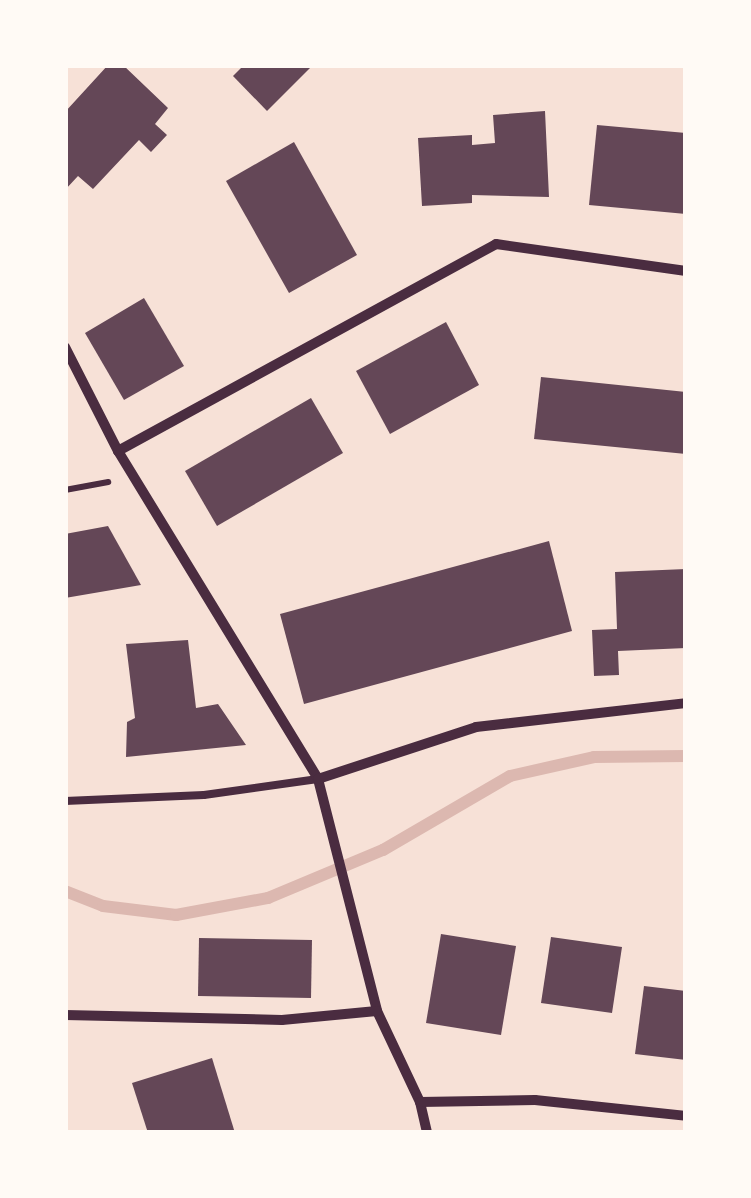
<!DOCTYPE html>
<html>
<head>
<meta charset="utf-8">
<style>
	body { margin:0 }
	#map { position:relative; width:751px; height:1198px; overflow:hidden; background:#f7e1d7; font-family:"Fira Sans",sans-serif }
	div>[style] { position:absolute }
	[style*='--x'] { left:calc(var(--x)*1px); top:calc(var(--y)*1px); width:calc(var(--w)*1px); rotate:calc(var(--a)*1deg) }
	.stream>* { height:12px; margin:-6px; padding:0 6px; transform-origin:6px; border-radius:6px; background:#dcb8b0 }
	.building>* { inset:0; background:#644757 }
	.path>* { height:6px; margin:-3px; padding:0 3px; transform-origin:3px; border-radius:3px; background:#4a2c40 }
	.service>* { height:8px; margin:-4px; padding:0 4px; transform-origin:4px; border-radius:4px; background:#4a2c40 }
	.minor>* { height:10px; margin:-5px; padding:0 5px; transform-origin:5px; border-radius:5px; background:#4a2c40 }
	span { translate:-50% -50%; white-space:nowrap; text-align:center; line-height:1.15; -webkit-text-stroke:10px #fffaf5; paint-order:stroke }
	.frame { position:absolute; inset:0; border:68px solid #fffaf5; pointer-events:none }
</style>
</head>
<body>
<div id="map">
	<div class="stream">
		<div style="--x:65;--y:891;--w:41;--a:21.5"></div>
		<div style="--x:103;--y:906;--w:74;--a:7"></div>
		<div style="--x:176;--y:915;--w:94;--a:-10.5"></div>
		<div style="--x:268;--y:898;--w:125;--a:-22.7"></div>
		<div style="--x:383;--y:850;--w:147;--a:-30.2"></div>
		<div style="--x:510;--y:776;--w:86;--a:-12.7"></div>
		<div style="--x:594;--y:757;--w:92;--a:-0.6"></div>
	</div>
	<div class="building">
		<div style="clip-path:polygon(108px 65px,123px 65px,168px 108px,155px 124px,167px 135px,151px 152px,139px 140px,93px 189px,78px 176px,65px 190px,65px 112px)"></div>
		<div style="clip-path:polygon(244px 65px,307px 65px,310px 68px,267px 111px,233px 76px)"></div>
		<div style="clip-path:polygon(545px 111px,549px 197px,472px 195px,472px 203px,422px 206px,418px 138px,472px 135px,472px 145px,495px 143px,493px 115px)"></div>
		<div style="clip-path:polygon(597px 125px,686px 133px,686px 214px,589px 205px)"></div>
		<div style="clip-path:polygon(294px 142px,357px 255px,289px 293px,226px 181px)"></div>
		<div style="clip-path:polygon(144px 298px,184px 366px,124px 400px,85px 333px)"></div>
		<div style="clip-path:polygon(446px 322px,479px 385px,390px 434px,356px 371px)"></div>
		<div style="clip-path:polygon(541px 377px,686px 392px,686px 454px,534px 439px)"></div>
		<div style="clip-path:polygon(311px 398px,343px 453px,217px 526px,185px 471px)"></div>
		<div style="clip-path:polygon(108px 526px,141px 585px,65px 598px,65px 534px)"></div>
		<div style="clip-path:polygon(549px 541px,572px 631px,304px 704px,280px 614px)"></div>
		<div style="clip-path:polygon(686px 569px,686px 648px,618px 651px,619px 675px,594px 676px,592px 630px,617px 629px,615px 572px)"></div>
		<div style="clip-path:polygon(188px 640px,196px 708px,218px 704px,246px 745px,126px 757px,127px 722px,135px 718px,126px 644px)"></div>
		<div style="clip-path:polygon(441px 934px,516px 946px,501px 1035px,426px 1023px)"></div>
		<div style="clip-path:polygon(551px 937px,622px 947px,612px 1013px,541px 1003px)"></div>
		<div style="clip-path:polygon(199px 938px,312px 940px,311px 998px,198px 996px)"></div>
		<div style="clip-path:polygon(644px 986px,686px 991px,686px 1060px,635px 1054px)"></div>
		<div style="clip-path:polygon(212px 1058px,235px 1133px,148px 1133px,132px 1083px)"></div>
	</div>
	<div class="path">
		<div style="--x:65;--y:490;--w:44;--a:-10.5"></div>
	</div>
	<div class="service">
		<div style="--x:65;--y:801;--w:139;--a:-2.5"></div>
		<div style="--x:204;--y:795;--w:115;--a:-8"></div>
	</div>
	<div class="minor">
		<div style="--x:65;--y:347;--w:117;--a:63"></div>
		<div style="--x:118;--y:451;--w:384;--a:58.6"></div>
		<div style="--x:318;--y:779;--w:239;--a:75.7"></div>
		<div style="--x:377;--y:1011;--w:101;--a:64.7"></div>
		<div style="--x:420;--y:1102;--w:32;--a:77"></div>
		<div style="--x:118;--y:451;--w:431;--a:-28.7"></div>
		<div style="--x:496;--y:244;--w:192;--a:8.1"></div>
		<div style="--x:318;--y:779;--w:166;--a:-18.2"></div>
		<div style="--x:476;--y:727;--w:211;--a:-6.5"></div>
		<div style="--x:65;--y:1015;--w:217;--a:1.3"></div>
		<div style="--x:282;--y:1020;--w:95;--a:-5.4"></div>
		<div style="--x:420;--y:1102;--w:115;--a:-1"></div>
		<div style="--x:535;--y:1100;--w:152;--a:6"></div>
	</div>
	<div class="frame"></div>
</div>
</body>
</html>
